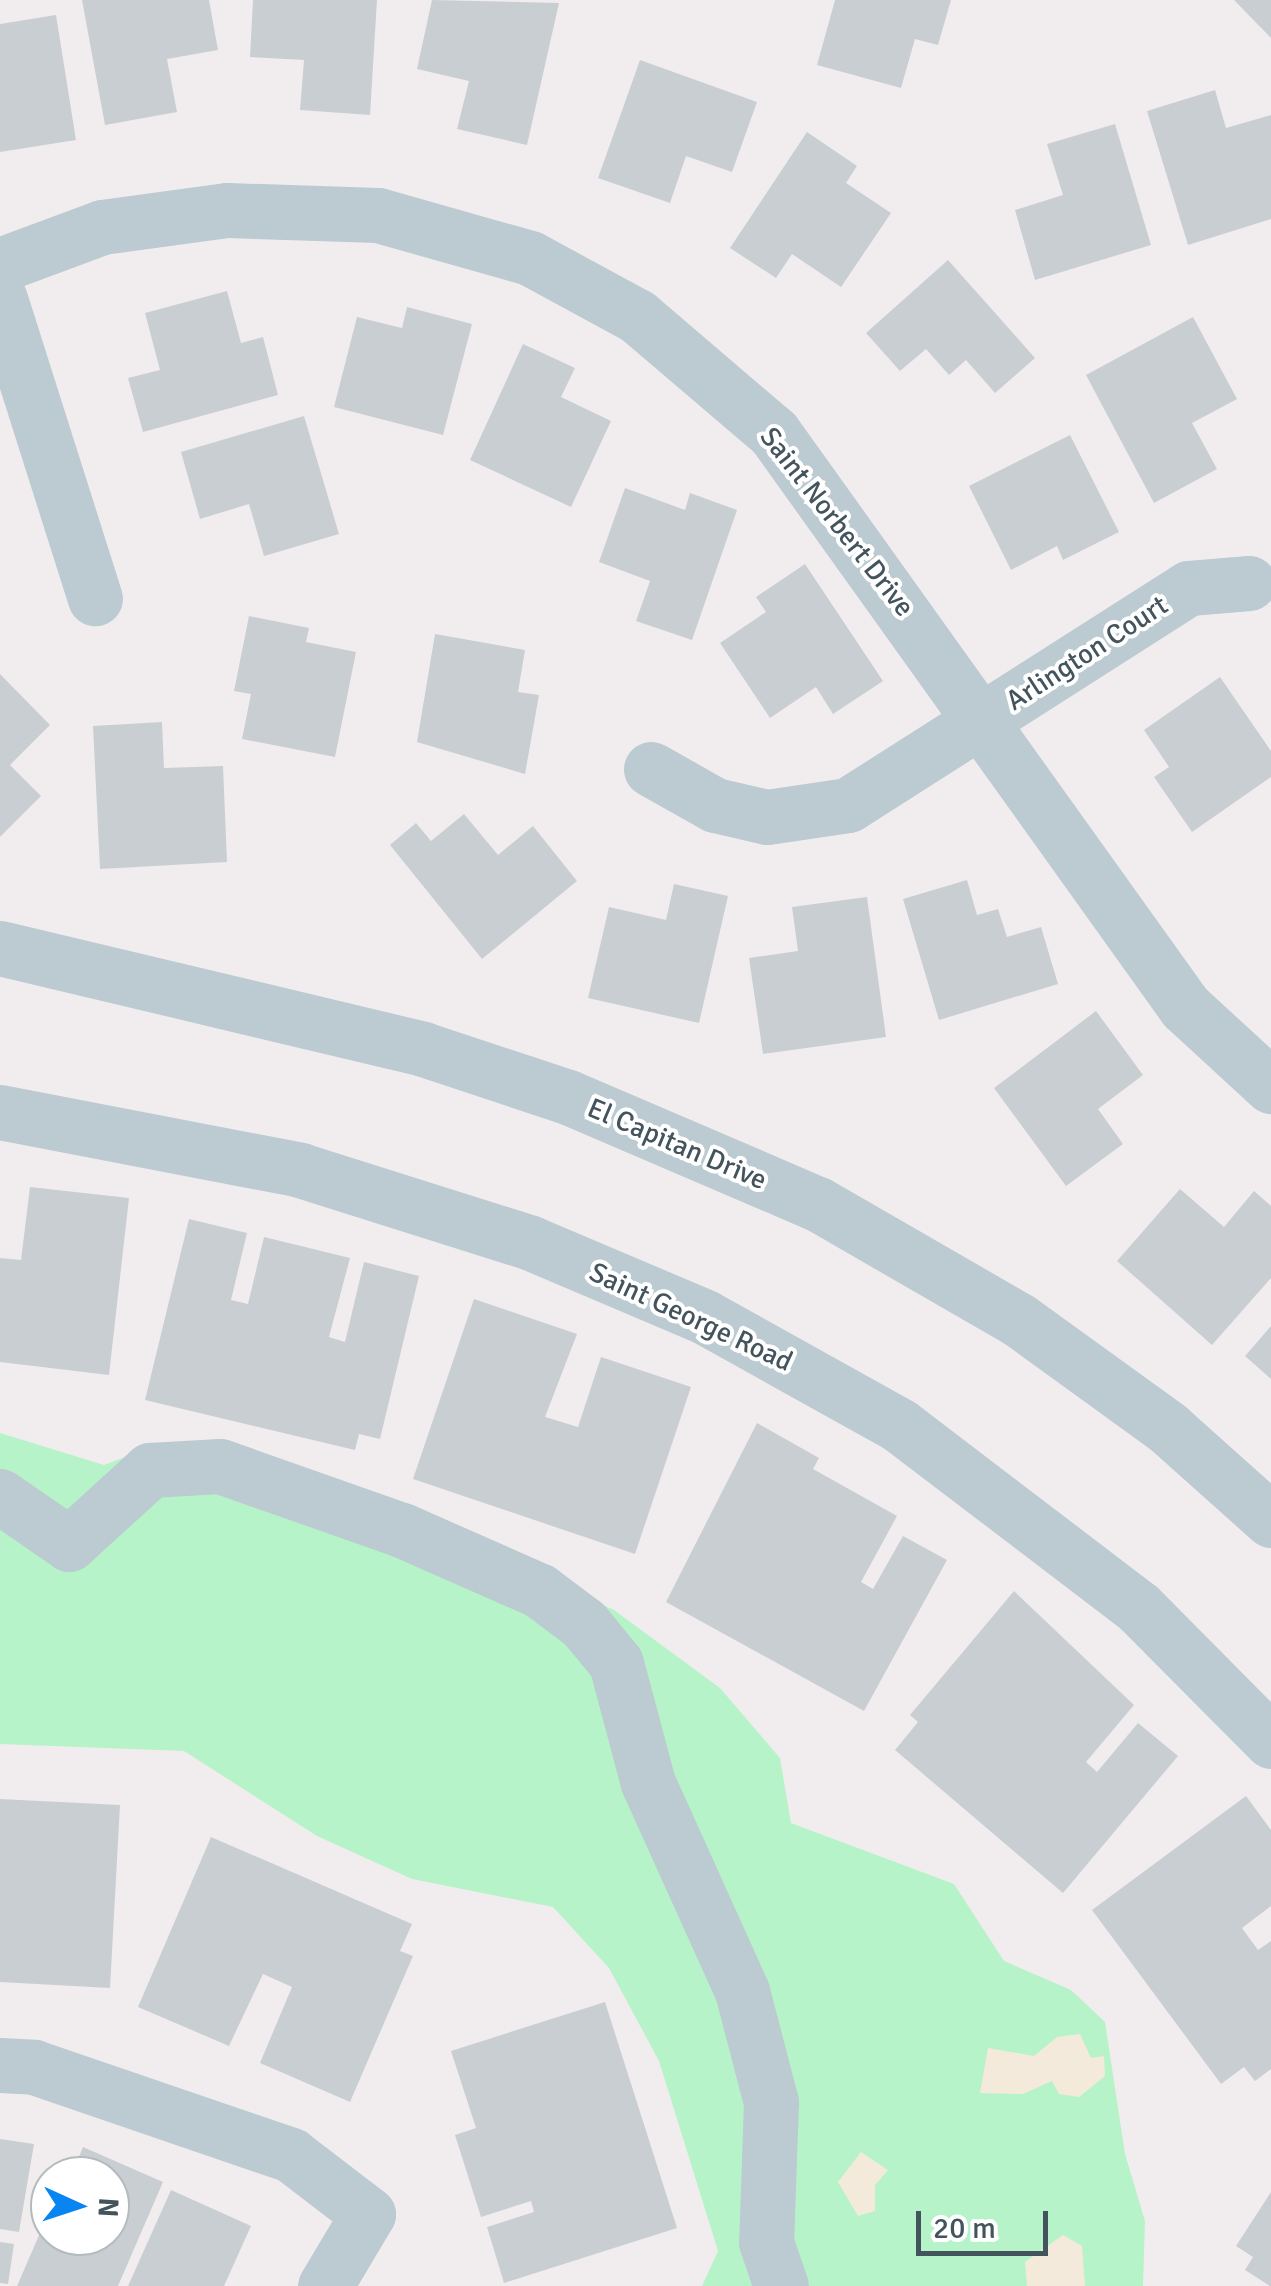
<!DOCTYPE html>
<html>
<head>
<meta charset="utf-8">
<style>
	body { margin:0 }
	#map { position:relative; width:1271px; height:2286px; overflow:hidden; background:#f1edee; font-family:Signika,sans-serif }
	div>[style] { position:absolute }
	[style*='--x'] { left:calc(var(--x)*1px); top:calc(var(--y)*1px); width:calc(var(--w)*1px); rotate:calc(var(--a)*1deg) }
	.green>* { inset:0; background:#b7f3c8 }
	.sand>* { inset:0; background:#f4eadc }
	.building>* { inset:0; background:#c9ced3 }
	.minor>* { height:55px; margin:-27.5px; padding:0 27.5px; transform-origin:27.5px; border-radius:27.5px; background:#bccad1 }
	span { translate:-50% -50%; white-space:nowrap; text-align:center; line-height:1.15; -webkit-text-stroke:8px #fff; paint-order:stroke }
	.street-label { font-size:28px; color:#44545d }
	.north { position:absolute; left:30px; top:2156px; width:100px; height:100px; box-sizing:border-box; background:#fff; border:2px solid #b4bbbe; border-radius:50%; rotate:93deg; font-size:28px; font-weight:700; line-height:40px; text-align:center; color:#44545d }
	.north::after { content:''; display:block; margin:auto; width:35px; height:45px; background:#0885f0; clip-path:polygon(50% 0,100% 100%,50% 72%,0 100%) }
	.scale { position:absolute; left:916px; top:2211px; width:132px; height:45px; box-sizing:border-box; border:5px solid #44545d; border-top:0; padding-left:12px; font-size:30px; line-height:35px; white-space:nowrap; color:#44545d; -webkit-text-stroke:8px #fff; paint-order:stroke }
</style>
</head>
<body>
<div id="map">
	<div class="green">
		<div style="clip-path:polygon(0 1433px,104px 1465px,133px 1454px,405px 1516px,614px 1610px,720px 1688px,780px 1758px,791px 1823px,954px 1884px,1004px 1961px,1071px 1990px,1105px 2022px,1125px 2154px,1145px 2221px,1143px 2286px,702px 2286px,718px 2251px,659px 2061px,609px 1968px,553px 1907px,412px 1879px,317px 1836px,184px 1751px,0 1744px)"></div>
	</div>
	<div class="sand">
		<div style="clip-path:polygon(1080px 2034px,1091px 2058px,1104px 2056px,1105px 2076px,1079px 2097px,1059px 2094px,1052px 2081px,1023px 2094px,980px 2093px,988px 2048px,1034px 2056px,1057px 2037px)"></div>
		<div style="clip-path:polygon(861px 2152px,888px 2170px,875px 2185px,875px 2211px,858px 2216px,838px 2182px)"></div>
		<div style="clip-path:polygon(1063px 2235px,1082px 2246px,1085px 2286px,1027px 2286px,1025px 2262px)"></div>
	</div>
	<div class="building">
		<div style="clip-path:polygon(82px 0,209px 0,218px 50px,167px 59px,177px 112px,105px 125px)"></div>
		<div style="clip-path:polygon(253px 0,377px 0,370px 115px,300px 110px,304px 60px,250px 57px)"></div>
		<div style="clip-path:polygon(432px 0,559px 3px,527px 145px,457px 129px,469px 81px,417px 69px)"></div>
		<div style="clip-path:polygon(835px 0,951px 0,938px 45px,915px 39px,901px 88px,817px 65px)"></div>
		<div style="clip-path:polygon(1234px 0,1271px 0,1271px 38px)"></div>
		<div style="clip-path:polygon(56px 15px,76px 140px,0 152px,0 24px)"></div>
		<div style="clip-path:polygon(640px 60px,757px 102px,732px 172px,686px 156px,670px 203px,598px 178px)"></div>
		<div style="clip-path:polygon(1215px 90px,1226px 128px,1271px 115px,1271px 219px,1188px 245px,1147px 111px)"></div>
		<div style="clip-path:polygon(1115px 124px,1151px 245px,1035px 280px,1015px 210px,1063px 195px,1047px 144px)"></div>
		<div style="clip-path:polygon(807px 132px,857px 166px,846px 183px,891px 213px,841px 287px,792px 254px,776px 278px,730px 248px)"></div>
		<div style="clip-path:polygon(948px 260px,1035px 358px,995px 393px,966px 360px,949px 375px,926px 349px,900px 371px,866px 333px)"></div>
		<div style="clip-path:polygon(227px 291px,241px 343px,263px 337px,278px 395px,143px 432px,128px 378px,160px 370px,145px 313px)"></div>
		<div style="clip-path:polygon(407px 307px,472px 324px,443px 435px,334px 407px,357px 317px,402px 328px)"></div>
		<div style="clip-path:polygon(1193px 317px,1237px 399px,1192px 423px,1217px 469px,1154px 503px,1086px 375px)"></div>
		<div style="clip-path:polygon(523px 344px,575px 368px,561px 397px,611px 421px,571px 507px,470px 460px)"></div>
		<div style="clip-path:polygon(304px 416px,339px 534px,264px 556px,249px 504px,200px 519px,181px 452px)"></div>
		<div style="clip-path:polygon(1070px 435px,1119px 532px,1063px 560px,1057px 546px,1011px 570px,969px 486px)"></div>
		<div style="clip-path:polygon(625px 488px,685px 510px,690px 493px,737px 510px,692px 640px,636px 621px,650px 581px,599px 562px)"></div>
		<div style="clip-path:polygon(805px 564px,883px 681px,833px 714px,816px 687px,770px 718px,720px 643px,766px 612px,756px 597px)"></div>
		<div style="clip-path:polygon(249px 616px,309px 628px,306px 642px,356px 652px,335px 757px,242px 739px,251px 694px,234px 691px)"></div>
		<div style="clip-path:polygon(435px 634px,525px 650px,518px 692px,539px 695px,525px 774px,417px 742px)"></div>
		<div style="clip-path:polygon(0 674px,50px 725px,10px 765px,41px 796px,0 837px)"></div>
		<div style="clip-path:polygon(1220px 677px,1271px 751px,1271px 777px,1192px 832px,1154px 777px,1169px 767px,1144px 730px)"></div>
		<div style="clip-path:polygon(162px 722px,164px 768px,223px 766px,227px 862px,100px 869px,93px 726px)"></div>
		<div style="clip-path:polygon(464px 814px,498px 855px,533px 826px,577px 881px,482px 959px,390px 845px,416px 823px,431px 841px)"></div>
		<div style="clip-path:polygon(967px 880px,977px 915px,998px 909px,1007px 937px,1041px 927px,1058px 984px,939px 1020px,903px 899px)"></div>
		<div style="clip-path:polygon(674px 884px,728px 896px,699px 1023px,588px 998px,609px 907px,666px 920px)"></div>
		<div style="clip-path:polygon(867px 897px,886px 1037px,763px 1054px,749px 958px,798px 951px,792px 907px)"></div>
		<div style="clip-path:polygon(1096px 1011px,1143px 1075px,1098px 1109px,1123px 1144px,1066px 1186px,994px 1088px)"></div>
		<div style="clip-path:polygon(30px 1187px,129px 1198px,109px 1375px,0 1362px,0 1258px,21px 1260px)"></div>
		<div style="clip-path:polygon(1180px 1189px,1224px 1227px,1254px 1191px,1271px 1206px,1271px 1278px,1212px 1345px,1117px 1261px)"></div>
		<div style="clip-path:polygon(189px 1219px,247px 1233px,231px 1300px,248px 1304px,264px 1237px,350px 1258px,329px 1337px,345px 1342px,364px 1262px,419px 1276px,380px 1439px,359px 1434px,355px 1450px,145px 1400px)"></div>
		<div style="clip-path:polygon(474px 1299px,577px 1334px,545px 1417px,578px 1427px,601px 1357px,691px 1387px,635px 1554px,413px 1479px)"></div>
		<div style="clip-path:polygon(1271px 1326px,1271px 1379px,1245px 1356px)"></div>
		<div style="clip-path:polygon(757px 1423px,819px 1458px,813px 1469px,897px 1516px,861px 1582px,873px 1589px,903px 1536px,947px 1560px,864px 1711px,666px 1602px)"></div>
		<div style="clip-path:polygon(1014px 1591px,1134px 1705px,1086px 1762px,1097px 1772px,1138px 1723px,1178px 1756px,1063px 1893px,895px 1750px,918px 1722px,910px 1715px)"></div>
		<div style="clip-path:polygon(1246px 1796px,1271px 1830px,1271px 1906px,1242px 1928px,1258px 1950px,1271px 1941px,1271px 2069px,1255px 2081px,1244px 2067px,1221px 2084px,1092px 1910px)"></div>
		<div style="clip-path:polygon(0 1799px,120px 1805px,110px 1988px,0 1982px)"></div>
		<div style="clip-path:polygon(211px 1837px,412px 1924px,400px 1951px,413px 1956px,350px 2102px,260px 2063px,292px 1987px,263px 1974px,229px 2046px,138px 2007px)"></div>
		<div style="clip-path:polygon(605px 2002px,677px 2228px,504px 2283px,487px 2227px,534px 2212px,531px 2201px,481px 2217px,455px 2135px,476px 2128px,451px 2051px)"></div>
		<div style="clip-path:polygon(0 2139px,34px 2144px,19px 2232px,0 2229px)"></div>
		<div style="clip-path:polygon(83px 2147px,163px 2182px,118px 2286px,17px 2286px,50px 2210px,50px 2236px,110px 2236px,110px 2176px,71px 2176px)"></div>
		<div style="clip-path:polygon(171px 2190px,251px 2226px,224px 2286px,128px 2286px)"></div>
		<div style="clip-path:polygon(1271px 2192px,1271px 2286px,1270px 2286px,1245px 2270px,1253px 2257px,1236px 2246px)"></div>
		<div style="clip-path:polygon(0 2242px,14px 2244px,8px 2284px,0 2283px)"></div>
	</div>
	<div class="minor">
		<div style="--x:0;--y:265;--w:109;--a:-20.4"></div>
		<div style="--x:102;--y:227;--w:126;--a:-7.7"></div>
		<div style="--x:227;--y:210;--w:151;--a:1.9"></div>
		<div style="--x:378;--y:215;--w:158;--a:15.8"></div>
		<div style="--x:530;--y:258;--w:122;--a:28.5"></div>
		<div style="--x:637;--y:316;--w:180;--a:40.5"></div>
		<div style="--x:774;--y:433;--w:706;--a:54.4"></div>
		<div style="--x:1185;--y:1007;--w:117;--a:42.6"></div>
		<div style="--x:0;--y:299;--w:314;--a:72.4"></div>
		<div style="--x:651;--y:769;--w:73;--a:29.4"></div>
		<div style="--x:715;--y:805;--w:53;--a:13"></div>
		<div style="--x:767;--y:817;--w:82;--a:-8.4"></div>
		<div style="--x:848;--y:805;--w:404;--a:-32.5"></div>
		<div style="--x:1189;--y:588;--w:60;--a:-4.8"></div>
		<div style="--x:0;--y:948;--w:435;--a:13.4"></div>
		<div style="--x:423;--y:1049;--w:153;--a:18.3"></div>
		<div style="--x:568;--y:1097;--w:272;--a:23.2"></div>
		<div style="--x:818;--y:1204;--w:232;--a:30"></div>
		<div style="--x:1019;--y:1320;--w:184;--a:35.9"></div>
		<div style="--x:1168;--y:1428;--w:138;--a:41.8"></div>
		<div style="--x:0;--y:1112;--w:306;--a:10.9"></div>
		<div style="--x:300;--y:1170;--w:242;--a:17.5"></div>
		<div style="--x:531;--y:1243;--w:189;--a:23"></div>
		<div style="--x:705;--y:1317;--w:222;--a:29.1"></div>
		<div style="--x:899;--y:1425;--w:300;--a:37.3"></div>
		<div style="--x:1138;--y:1607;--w:189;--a:45.2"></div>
		<div style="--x:0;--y:1496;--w:84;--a:34.8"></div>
		<div style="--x:69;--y:1544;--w:110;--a:-42.4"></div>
		<div style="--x:150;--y:1470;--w:70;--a:-3.3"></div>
		<div style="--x:220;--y:1466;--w:193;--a:19.4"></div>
		<div style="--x:402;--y:1530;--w:151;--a:23.8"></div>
		<div style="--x:540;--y:1591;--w:55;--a:36.9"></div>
		<div style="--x:584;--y:1624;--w:50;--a:50.6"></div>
		<div style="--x:616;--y:1663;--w:124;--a:75.1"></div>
		<div style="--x:648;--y:1783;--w:228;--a:65.7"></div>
		<div style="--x:742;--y:1991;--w:115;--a:75.4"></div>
		<div style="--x:771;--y:2102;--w:140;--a:92"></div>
		<div style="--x:766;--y:2242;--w:46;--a:71.2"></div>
		<div style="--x:0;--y:2065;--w:34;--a:3"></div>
		<div style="--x:34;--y:2067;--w:272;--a:18.9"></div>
		<div style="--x:291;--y:2155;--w:97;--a:37.5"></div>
		<div style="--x:368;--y:2214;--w:84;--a:120.8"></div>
	</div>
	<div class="street-label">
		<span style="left:837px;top:522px;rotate:52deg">Saint Norbert Drive</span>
		<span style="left:1087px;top:653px;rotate:-33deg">Arlington Court</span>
		<span style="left:677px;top:1144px;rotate:23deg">El Capitan Drive</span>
		<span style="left:691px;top:1317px;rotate:25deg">Saint George Road</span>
	</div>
	<div class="north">N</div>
	<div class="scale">20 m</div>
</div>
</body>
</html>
